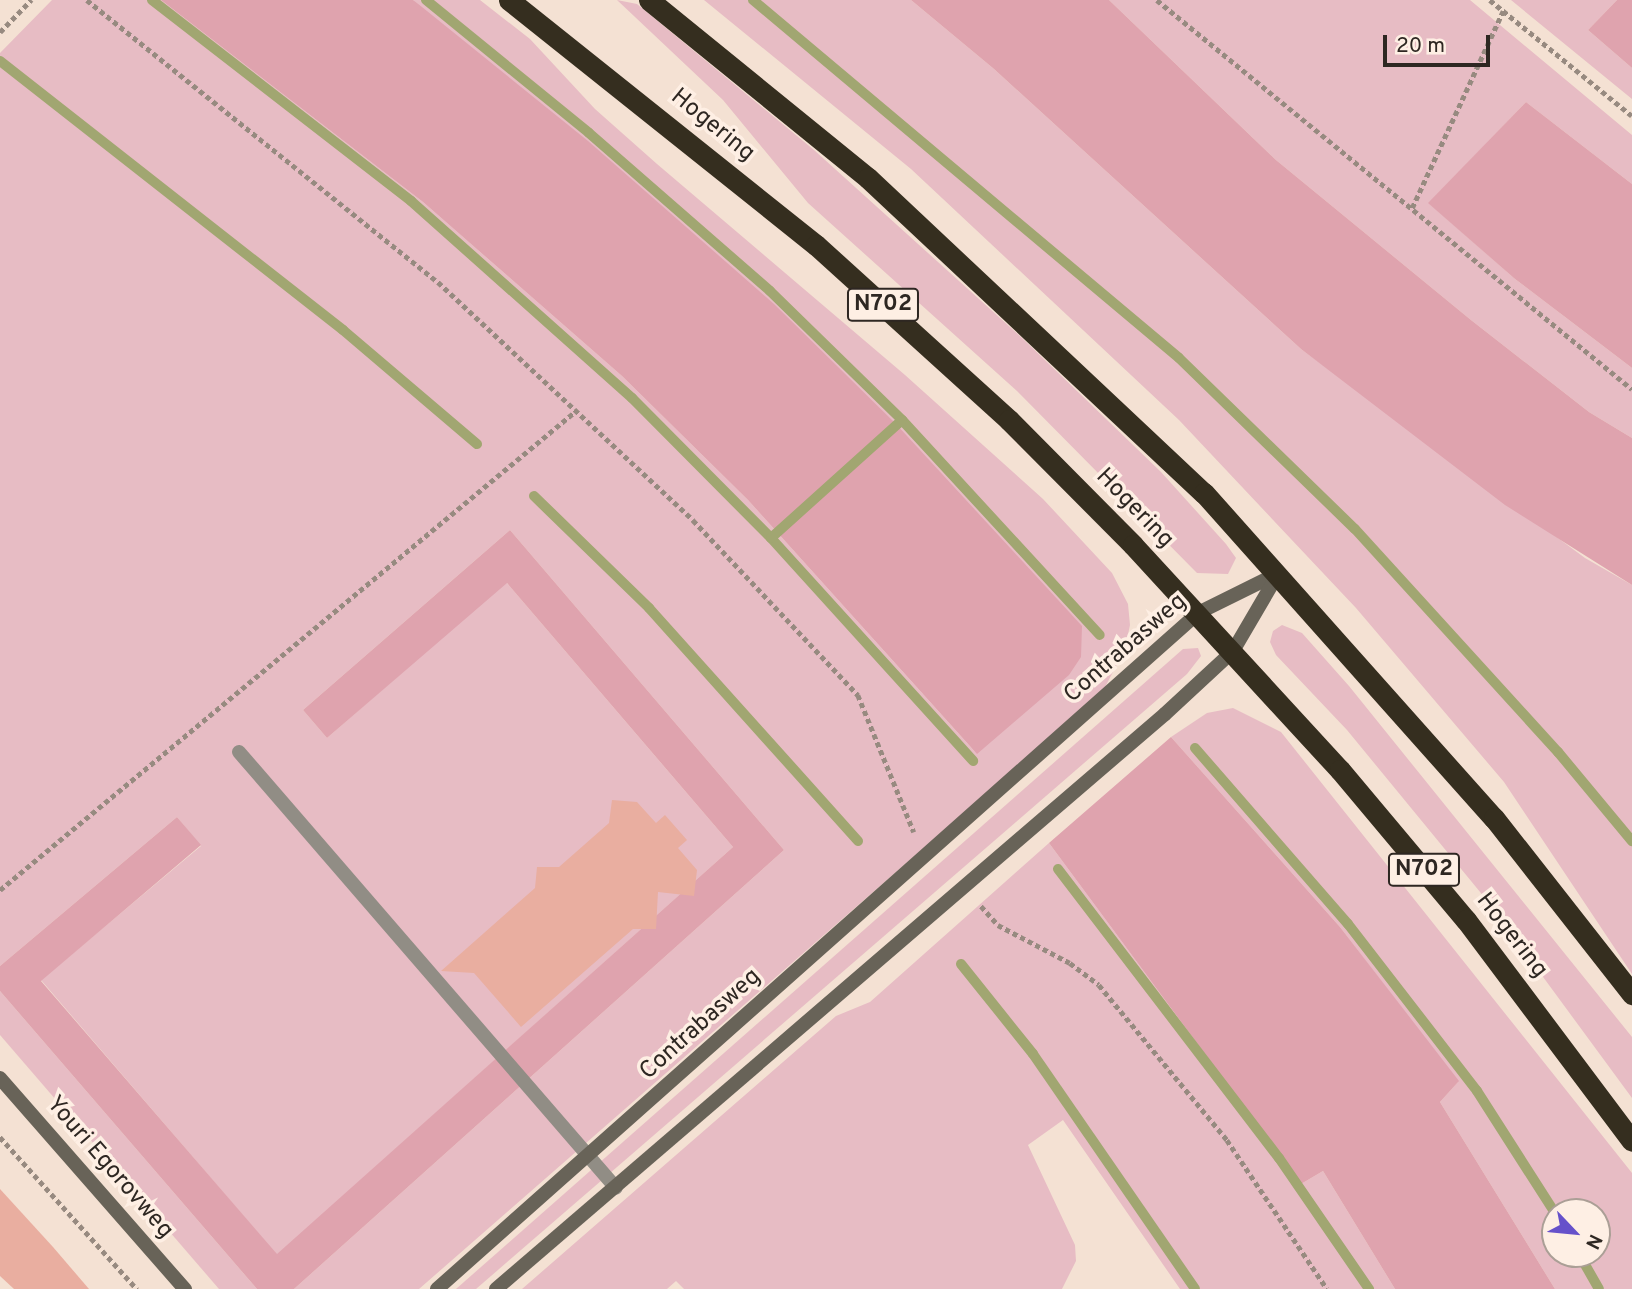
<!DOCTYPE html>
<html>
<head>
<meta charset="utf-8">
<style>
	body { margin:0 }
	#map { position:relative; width:1632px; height:1289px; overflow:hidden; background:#f4e1d3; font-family:Overpass,sans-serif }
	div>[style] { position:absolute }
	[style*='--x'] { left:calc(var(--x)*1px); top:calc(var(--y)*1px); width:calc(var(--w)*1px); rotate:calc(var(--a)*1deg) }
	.green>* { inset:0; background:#e7bcc4 }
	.forest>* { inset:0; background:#dfa3ae }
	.stream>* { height:10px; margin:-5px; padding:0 5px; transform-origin:5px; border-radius:5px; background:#a1a671 }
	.building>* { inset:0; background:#e9aea0 }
	.path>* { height:4.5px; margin-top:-2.25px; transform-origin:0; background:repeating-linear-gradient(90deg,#978a80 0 5px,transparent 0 8.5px) }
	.lane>* { height:14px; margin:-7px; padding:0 7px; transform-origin:7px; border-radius:7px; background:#918d85 }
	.secondary>* { height:14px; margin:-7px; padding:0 7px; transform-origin:7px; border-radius:7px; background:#686358 }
	.highway>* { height:21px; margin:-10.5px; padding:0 10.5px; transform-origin:10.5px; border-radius:10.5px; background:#352e1f }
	span { translate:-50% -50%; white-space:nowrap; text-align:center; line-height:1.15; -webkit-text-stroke:7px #feefe4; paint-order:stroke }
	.shield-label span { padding:2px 5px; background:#feefe4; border:2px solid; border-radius:5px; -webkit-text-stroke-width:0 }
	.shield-label { font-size:23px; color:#2e2722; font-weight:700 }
	.street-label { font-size:24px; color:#2e2722 }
	.north { position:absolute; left:1541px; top:1198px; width:70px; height:70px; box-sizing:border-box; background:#feefe4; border:2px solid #ab9f96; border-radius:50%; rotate:116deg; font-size:19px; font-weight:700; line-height:28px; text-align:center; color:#2e2722 }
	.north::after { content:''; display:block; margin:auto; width:24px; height:32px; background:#6651ca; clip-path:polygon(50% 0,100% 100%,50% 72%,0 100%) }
	.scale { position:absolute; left:1383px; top:35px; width:107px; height:32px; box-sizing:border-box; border:4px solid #2e2722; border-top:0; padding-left:9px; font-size:21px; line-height:24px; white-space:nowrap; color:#2e2722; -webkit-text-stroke:5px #feefe4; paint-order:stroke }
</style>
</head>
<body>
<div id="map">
	<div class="green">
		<div style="clip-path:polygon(52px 0,161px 0,423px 202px,622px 376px,748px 500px,976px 753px,413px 0,480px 0,530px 39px,595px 109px,657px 164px,905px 375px,1043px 499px,1112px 573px,1128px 604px,1130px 625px,1125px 649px,1103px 691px,419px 1289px,294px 1289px,784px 850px,510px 530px,303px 710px,327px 738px,506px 582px,733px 847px,277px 1255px,41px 980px,201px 846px,177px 817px,0 966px,0 53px)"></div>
		<div style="clip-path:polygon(617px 0,637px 4px,814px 150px,1021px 337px,1161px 472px,1226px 544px,1236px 558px,1228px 574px,1197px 573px,1017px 391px,808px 203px,723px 100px)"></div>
		<div style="clip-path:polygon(704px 0,911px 0,994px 69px,1301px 349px,1585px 558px,1632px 585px,1632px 974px,1504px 782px,1356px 608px,1179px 420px,911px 169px)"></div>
		<div style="clip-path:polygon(1109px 0,1470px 0,1632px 135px,1632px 184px,1526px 102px,1429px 203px,1515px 279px,1632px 368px,1632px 438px,1589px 412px,1471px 320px,1276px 160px)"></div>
		<div style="clip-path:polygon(1511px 0,1617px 0,1588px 30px,1632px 68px,1632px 99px)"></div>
		<div style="clip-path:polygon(1282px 625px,1302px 633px,1349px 686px,1632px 1037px,1632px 1098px,1485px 898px,1347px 730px,1276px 655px,1270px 642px,1273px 631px)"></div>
		<div style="clip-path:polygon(1198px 648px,1201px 656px,1187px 674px,476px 1289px,456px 1289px,1183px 649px)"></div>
		<div style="clip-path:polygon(evenodd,1233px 708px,1281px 732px,1632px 1173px,1632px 1289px,1555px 1289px,1440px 1102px,1458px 1082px,1340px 927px,1171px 737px,1207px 713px,1233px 708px,1555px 1212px,1597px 1212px,1597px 1254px,1555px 1254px,1555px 1212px)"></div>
		<div style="clip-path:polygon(1049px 843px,1301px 1184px,1323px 1171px,1395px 1289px,1180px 1289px,1063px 1120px,1028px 1145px,1075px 1245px,1076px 1261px,1062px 1289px,684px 1289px,676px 1281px,667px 1289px,522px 1289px,836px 1016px,870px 1002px)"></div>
		<div style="clip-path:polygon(0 991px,257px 1289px,219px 1289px,0 1035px)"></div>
	</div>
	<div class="forest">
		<div style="clip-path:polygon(161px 0,413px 0,422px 7px,588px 141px,774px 304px,896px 424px,1082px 626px,1081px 657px,1069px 675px,977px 754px,748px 500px,622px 376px,423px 202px)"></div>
		<div style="clip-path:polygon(911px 0,1109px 0,1276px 160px,1471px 320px,1589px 412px,1632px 438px,1632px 585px,1505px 505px,1301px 349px,994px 69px)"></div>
		<div style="clip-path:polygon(1617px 0,1632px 0,1632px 68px,1588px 30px)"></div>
		<div style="clip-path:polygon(1526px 102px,1632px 184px,1632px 368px,1515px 279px,1428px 203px)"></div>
		<div style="clip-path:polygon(510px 530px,784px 850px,294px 1289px,257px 1289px,0 991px,0 966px,177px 817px,201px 845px,41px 981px,277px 1254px,733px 847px,507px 583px,327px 738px,303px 710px)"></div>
		<div style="clip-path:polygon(1171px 737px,1340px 927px,1459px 1081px,1440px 1102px,1555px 1289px,1395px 1289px,1323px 1171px,1301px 1184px,1049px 843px)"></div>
	</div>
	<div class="stream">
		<div style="--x:152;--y:0;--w:328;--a:37.8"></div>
		<div style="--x:411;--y:201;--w:296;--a:41.7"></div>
		<div style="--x:632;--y:398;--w:197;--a:45.2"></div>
		<div style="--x:771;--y:538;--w:301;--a:47.8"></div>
		<div style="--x:426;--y:0;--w:210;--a:39.2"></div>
		<div style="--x:589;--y:133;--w:240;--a:41.1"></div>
		<div style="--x:770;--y:291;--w:185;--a:44.3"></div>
		<div style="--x:902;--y:420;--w:292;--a:47.4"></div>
		<div style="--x:753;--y:0;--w:556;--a:40.04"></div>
		<div style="--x:1179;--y:358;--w:245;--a:44.2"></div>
		<div style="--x:1355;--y:529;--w:302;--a:47.7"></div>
		<div style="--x:1558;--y:752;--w:116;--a:50.3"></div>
		<div style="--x:0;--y:61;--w:436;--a:38.1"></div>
		<div style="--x:343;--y:330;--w:176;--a:40.4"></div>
		<div style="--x:534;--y:496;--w:161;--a:44.2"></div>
		<div style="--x:649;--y:608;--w:313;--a:48.1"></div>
		<div style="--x:771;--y:538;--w:176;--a:-42"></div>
		<div style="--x:1195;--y:748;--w:233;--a:49"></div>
		<div style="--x:1348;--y:924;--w:211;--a:52.3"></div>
		<div style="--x:1477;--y:1091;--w:145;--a:57.4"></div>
		<div style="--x:1058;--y:869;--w:364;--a:52.6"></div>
		<div style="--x:1279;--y:1158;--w:159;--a:55.5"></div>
		<div style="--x:961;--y:964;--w:115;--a:51.3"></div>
		<div style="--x:1033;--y:1054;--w:285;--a:55.4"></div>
		<div style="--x:1579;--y:1254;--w:40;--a:60.3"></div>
	</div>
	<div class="building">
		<div style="clip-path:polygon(612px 800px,637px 802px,656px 823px,665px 815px,687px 840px,678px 848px,697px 870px,694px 896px,658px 892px,656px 929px,633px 929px,521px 1027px,474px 973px,441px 971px,535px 888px,537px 867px,559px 867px,609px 823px)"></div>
		<div style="clip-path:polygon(0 1189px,53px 1247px,89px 1289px,14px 1289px,0 1276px)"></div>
	</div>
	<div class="path">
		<div style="--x:87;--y:0;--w:450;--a:38.8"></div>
		<div style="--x:438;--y:282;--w:349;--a:43"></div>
		<div style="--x:693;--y:520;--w:241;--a:46.7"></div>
		<div style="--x:858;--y:695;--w:148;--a:67.8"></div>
		<div style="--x:1157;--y:0;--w:614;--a:39.32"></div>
		<div style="--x:1490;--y:0;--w:183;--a:39.2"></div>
		<div style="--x:0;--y:32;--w:45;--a:-45.9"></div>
		<div style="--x:1412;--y:208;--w:217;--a:-65.2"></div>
		<div style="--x:0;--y:890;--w:751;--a:-39.76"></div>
		<div style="--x:981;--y:906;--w:25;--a:48"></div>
		<div style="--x:998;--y:925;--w:81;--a:27.8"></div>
		<div style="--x:1070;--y:963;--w:36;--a:37"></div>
		<div style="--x:1099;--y:985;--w:201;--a:50.4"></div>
		<div style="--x:1227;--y:1140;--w:179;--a:56.1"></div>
		<div style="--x:0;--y:1137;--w:205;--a:48"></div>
	</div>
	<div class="lane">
		<div style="--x:239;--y:752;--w:576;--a:49.15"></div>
	</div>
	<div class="secondary">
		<div style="--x:0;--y:1078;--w:281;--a:48.8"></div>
		<div style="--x:437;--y:1289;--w:1018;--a:-41.61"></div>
		<div style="--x:1198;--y:613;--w:90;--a:-26.3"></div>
		<div style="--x:496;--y:1289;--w:882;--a:-40.68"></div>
		<div style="--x:1165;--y:714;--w:93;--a:-42.8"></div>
		<div style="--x:1233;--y:651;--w:89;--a:-59.7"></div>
	</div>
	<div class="highway">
		<div style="--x:509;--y:0;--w:393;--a:38.6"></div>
		<div style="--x:816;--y:245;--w:261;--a:42.2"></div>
		<div style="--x:1009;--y:420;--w:176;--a:45.2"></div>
		<div style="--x:1133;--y:545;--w:306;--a:47.4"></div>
		<div style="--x:1340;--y:770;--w:196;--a:50"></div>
		<div style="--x:1466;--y:920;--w:276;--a:53.1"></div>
		<div style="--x:649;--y:0;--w:282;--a:39.1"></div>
		<div style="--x:868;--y:178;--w:461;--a:43.2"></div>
		<div style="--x:1204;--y:493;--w:436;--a:48.3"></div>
		<div style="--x:1494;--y:818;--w:224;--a:51.9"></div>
	</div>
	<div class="shield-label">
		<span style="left:883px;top:305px">N702</span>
		<span style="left:1424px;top:870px">N702</span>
	</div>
	<div class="street-label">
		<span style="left:712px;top:126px;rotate:39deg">Hogering</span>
		<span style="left:1134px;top:509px;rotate:46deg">Hogering</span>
		<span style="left:1126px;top:649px;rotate:-41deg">Contrabasweg</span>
		<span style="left:1511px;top:936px;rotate:52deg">Hogering</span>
		<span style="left:701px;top:1025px;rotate:-42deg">Contrabasweg</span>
		<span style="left:109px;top:1168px;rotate:49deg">Youri Egorovweg</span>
	</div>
	<div class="north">N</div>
	<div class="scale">20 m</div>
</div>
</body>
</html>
